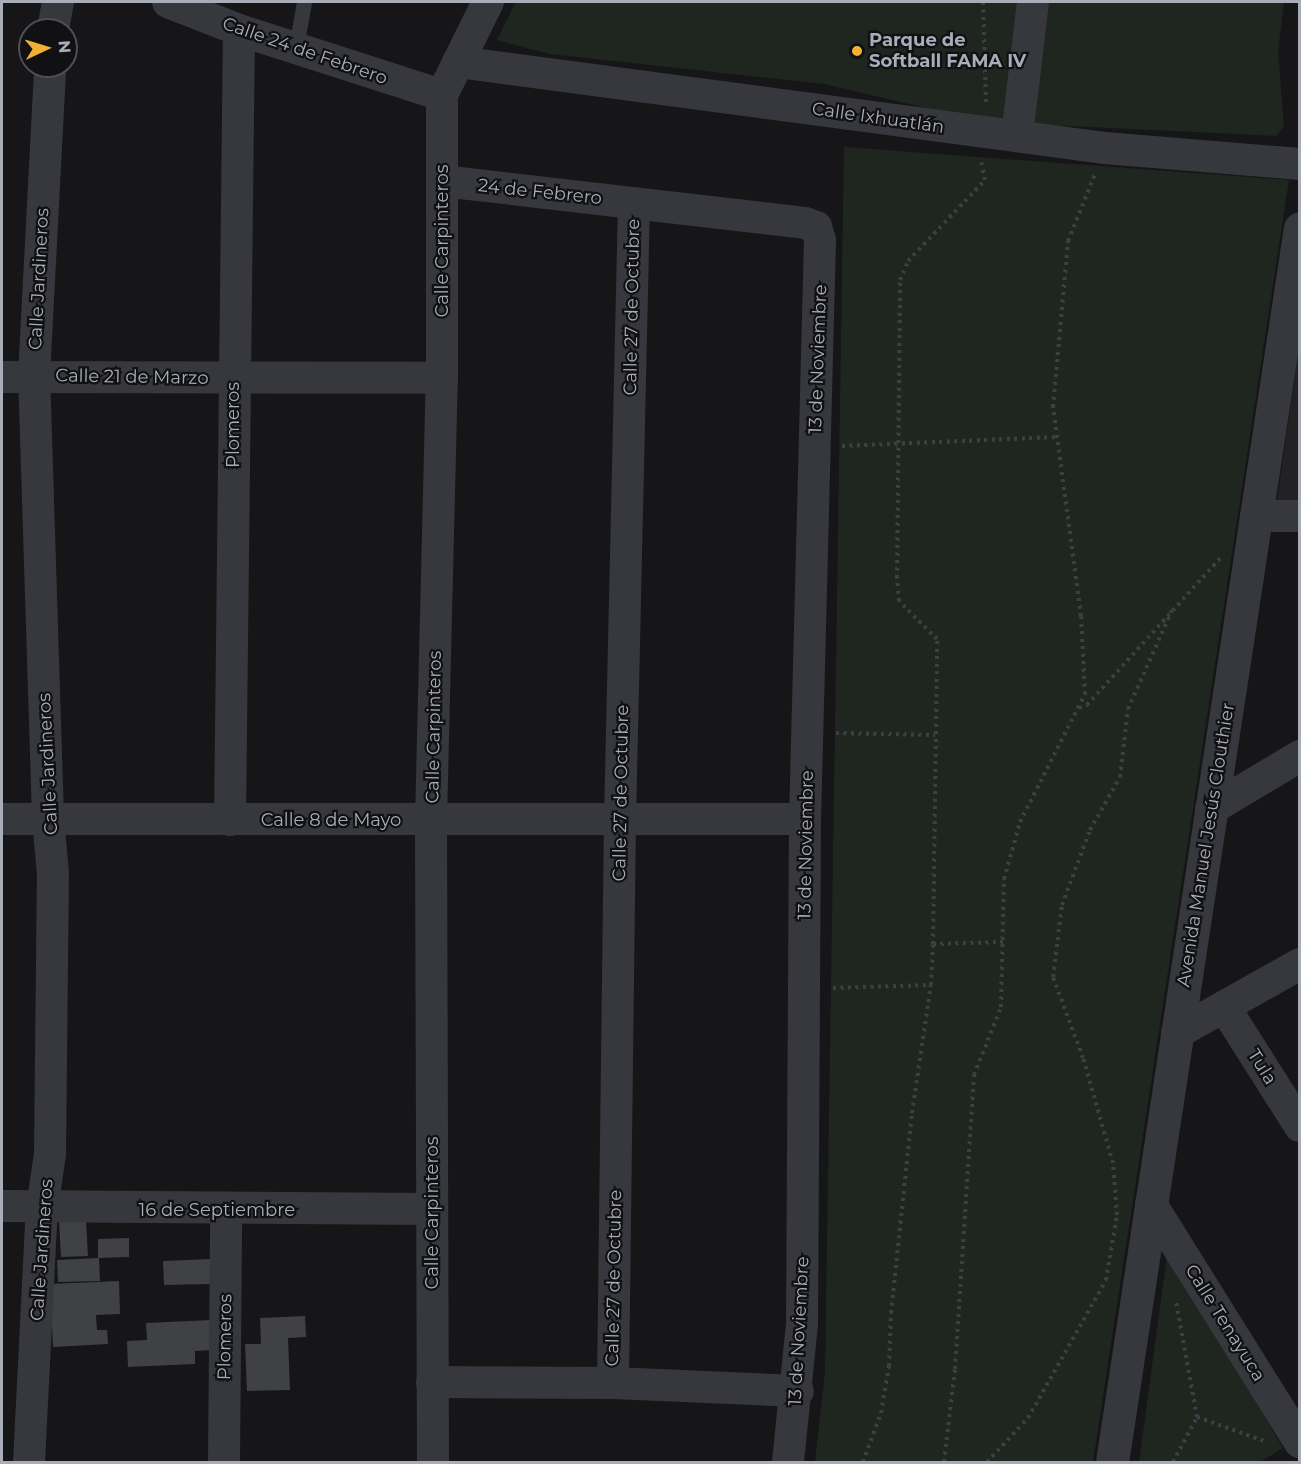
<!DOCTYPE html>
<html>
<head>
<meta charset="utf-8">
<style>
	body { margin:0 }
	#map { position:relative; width:1301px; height:1464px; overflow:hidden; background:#161618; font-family:Montserrat,sans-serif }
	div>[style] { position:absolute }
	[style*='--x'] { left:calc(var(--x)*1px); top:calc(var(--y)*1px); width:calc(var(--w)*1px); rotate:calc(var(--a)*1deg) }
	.built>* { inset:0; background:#222225 }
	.green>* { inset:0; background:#1e261f }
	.building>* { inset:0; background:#404145 }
	.path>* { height:4px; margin-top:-2px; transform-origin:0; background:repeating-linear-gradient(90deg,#3d3f44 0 3px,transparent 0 7.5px) }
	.service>* { height:15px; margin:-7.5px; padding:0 7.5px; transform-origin:7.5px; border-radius:7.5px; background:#37383d }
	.minor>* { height:32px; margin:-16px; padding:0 16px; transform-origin:16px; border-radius:16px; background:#37383d }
	.tertiary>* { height:33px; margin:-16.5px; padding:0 16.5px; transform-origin:16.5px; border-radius:16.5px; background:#37383d }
	.dots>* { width:16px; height:16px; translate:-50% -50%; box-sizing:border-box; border:3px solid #111113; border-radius:50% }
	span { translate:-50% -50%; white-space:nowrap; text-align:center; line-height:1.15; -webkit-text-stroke:4.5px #111113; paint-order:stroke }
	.poi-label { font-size:18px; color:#a8adb8; font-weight:700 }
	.left { translate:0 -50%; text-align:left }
	.street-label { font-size:18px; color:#a8adb8 }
	.frame { position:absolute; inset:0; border:3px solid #a8adb8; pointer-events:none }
	.north { position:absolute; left:18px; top:18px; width:60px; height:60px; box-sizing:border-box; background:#111113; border:2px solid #4d4f55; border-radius:50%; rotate:86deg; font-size:16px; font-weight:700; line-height:24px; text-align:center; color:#a8adb8 }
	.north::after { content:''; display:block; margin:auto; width:21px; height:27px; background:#f2b134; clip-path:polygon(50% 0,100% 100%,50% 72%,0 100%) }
</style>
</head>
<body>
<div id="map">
	<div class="built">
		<div style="clip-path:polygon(1299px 347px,1299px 501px,1277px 501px)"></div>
	</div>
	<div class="green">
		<div style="clip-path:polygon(516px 2px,1284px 2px,1278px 51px,1284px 125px,1277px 136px,986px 122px,824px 84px,550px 54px,497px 40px)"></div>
		<div style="clip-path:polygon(844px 147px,1289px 180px,1093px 1462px,815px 1462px,825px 1372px)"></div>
		<div style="clip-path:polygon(1168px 1248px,1283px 1448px,1260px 1462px,1139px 1462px)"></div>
	</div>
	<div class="building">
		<div style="clip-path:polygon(86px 1220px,88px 1256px,61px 1257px,59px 1221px)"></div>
		<div style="clip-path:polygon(129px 1238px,129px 1257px,98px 1258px,98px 1239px)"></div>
		<div style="clip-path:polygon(99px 1258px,100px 1281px,58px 1282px,57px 1260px)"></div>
		<div style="clip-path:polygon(211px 1259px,212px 1284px,164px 1285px,163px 1261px)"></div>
		<div style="clip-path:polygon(119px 1281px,120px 1314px,96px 1315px,97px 1330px,107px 1330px,108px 1344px,53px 1347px,50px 1284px)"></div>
		<div style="clip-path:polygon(305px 1316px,306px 1337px,288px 1338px,290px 1390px,247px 1391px,245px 1344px,261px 1344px,260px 1318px)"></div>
		<div style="clip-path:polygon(211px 1320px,213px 1350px,195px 1351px,195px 1364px,128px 1367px,127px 1341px,147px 1340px,146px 1323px)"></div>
	</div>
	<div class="path">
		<div style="--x:983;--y:2;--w:101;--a:88.3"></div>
		<div style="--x:842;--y:446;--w:215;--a:-2.4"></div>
		<div style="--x:1079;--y:708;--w:9;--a:-21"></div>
		<div style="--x:1087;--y:705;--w:200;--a:-47.8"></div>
		<div style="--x:836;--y:733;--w:99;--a:1.2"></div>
		<div style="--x:933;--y:944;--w:305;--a:-89.2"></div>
		<div style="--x:937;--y:639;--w:54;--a:-135"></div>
		<div style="--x:899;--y:601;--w:23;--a:-95"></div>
		<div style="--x:897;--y:578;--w:298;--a:-89.4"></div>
		<div style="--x:900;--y:280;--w:21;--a:-67"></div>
		<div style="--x:908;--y:261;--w:112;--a:-46.5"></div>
		<div style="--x:985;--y:180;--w:19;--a:-102"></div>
		<div style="--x:833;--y:988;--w:98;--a:-1.8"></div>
		<div style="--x:931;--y:985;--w:41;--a:-87.2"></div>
		<div style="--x:933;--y:944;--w:70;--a:-1.6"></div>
		<div style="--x:1197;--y:1417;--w:71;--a:19.7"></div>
		<div style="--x:863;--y:1462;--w:52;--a:-69.8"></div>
		<div style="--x:881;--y:1413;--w:48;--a:-80.3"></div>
		<div style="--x:889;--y:1366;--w:53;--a:-87.8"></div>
		<div style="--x:891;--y:1313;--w:201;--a:-84"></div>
		<div style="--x:912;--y:1113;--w:129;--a:-81.6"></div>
		<div style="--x:944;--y:1462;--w:94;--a:-83.3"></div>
		<div style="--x:955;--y:1369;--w:295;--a:-86.3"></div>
		<div style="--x:974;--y:1075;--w:73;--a:-68.3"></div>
		<div style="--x:1001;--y:1007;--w:128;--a:-88.7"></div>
		<div style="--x:1004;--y:879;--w:59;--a:-74.3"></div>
		<div style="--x:1020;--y:822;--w:144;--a:-63.1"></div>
		<div style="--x:1085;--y:694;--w:78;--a:-92.9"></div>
		<div style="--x:1081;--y:616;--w:211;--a:-97.6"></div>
		<div style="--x:1053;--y:407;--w:167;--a:-84.8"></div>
		<div style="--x:1068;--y:241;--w:72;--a:-68.1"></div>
		<div style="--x:987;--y:1462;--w:60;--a:-47"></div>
		<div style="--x:1028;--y:1418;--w:159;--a:-60.5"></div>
		<div style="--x:1106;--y:1280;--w:66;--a:-80.4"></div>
		<div style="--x:1117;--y:1215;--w:52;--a:-94.4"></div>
		<div style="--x:1113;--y:1163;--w:109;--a:-105.9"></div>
		<div style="--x:1083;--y:1058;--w:86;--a:-110.3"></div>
		<div style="--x:1053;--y:977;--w:73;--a:-82.9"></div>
		<div style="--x:1062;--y:905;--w:80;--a:-69.5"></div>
		<div style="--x:1090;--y:830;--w:61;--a:-60.5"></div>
		<div style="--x:1120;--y:777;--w:68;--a:-83.3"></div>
		<div style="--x:1128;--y:709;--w:111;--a:-66"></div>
		<div style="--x:1173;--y:1462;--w:51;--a:-61.9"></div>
		<div style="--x:1197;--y:1417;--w:118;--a:-100.3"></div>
	</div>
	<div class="service">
		<div style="--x:296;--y:47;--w:46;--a:-79.9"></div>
	</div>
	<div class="minor">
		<div style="--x:168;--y:2;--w:76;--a:21.5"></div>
		<div style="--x:239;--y:30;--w:213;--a:17.8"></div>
		<div style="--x:53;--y:30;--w:28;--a:-80"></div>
		<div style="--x:458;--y:62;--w:653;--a:7.57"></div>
		<div style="--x:1105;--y:148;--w:196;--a:4.7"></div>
		<div style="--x:1017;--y:136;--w:135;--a:-83.2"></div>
		<div style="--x:443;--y:181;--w:364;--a:6.6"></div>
		<div style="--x:805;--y:223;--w:12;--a:20"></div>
		<div style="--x:816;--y:227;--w:14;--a:73"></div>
		<div style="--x:820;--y:240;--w:579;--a:91.48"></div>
		<div style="--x:805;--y:819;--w:505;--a:90.34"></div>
		<div style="--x:802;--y:1324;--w:139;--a:95.8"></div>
		<div style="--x:2;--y:377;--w:440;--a:0.1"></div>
		<div style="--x:1256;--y:516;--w:44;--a:0"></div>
		<div style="--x:1211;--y:809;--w:104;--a:-30.8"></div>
		<div style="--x:2;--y:819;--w:803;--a:0"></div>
		<div style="--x:230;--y:820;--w:790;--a:-89.35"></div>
		<div style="--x:1225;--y:1008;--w:140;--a:57.6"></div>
		<div style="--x:1177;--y:1033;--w:141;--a:-29.3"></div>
		<div style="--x:1151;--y:1204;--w:281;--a:58"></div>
		<div style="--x:2;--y:1206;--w:430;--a:0.4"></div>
		<div style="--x:432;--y:1382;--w:181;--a:0.3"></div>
		<div style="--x:613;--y:1383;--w:185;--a:2.5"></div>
		<div style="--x:613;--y:1383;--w:564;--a:-89.29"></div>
		<div style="--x:620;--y:819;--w:616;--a:-88.7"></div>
		<div style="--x:29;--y:1462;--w:254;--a:-87.1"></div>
		<div style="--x:42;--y:1208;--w:55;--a:-81.6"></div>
		<div style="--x:50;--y:1154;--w:280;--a:-89.4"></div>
		<div style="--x:53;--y:874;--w:56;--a:-95.1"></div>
		<div style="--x:48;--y:818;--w:442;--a:-91.8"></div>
		<div style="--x:34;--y:376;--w:310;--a:-87"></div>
		<div style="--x:224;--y:1462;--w:251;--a:-89.5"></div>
		<div style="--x:433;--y:1462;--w:642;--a:-90.18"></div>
		<div style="--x:431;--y:820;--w:442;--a:-88.6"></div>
		<div style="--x:442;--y:378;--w:283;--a:-90"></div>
		<div style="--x:442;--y:95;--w:104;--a:-63.7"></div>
	</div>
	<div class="tertiary">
		<div style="--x:1112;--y:1462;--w:1248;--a:-81.34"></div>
	</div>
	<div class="dots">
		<div style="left:857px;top:51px;background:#f2b134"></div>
	</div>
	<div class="poi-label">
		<span class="left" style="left:869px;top:51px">Parque de<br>Softball FAMA IV</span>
	</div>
	<div class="street-label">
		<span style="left:305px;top:51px;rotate:19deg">Calle 24 de Febrero</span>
		<span style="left:878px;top:118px;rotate:8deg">Calle Ixhuatlán</span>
		<span style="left:540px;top:192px;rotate:6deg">24 de Febrero</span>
		<span style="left:442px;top:241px;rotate:-90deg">Calle Carpinteros</span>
		<span style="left:39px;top:279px;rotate:-87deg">Calle Jardineros</span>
		<span style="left:632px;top:307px;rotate:-89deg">Calle 27 de Octubre</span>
		<span style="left:818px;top:359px;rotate:-88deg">13 de Noviembre</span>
		<span style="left:132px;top:377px;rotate:1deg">Calle 21 de Marzo</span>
		<span style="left:233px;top:425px;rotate:-90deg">Plomeros</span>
		<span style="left:434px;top:727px;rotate:-89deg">Calle Carpinteros</span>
		<span style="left:48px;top:764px;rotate:-93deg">Calle Jardineros</span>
		<span style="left:621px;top:793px;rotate:-89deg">Calle 27 de Octubre</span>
		<span style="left:331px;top:820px">Calle 8 de Mayo</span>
		<span style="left:806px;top:845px;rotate:-89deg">13 de Noviembre</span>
		<span style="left:1206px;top:845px;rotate:-81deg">Avenida Manuel Jesús Clouthier</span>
		<span style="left:1262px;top:1067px;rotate:58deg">Tula</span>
		<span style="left:217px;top:1210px">16 de Septiembre</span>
		<span style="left:432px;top:1213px;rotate:-90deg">Calle Carpinteros</span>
		<span style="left:42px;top:1250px;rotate:-86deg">Calle Jardineros</span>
		<span style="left:614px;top:1278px;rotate:-89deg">Calle 27 de Octubre</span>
		<span style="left:1225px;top:1323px;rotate:58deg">Calle Tenayuca</span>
		<span style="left:799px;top:1331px;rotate:-87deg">13 de Noviembre</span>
		<span style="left:225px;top:1337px;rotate:-89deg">Plomeros</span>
	</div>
	<div class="frame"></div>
	<div class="north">N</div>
</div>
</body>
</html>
